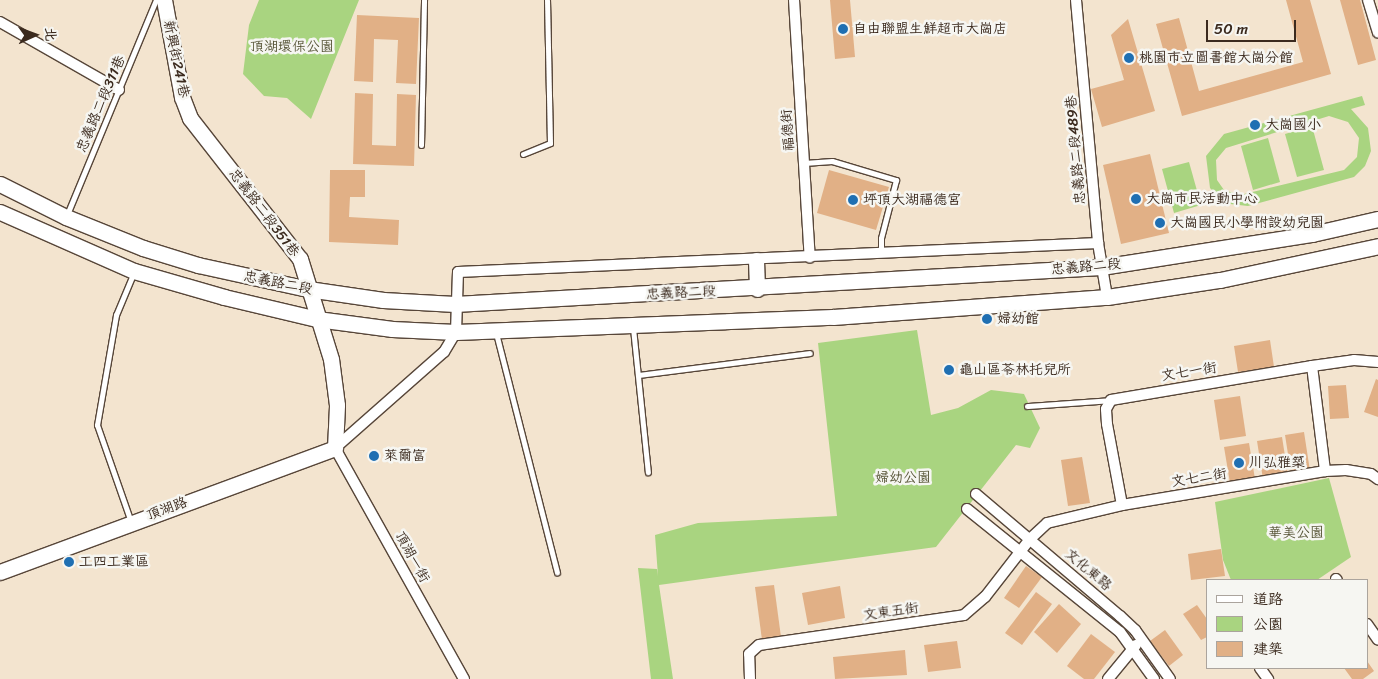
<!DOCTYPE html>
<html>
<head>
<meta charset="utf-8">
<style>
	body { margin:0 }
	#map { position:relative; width:1378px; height:679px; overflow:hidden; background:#f3e4cf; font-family:Sriracha,"LXGW WenKai TC",sans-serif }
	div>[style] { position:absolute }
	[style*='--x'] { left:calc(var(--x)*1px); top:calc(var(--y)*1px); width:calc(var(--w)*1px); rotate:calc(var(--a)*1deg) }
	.green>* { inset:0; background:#a9d480 }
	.building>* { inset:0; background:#e1b086 }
	.roads { filter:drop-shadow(1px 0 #574639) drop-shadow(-1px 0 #574639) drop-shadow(0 1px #574639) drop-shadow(0 -1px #574639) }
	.lane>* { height:5px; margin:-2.5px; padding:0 2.5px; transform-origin:2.5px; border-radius:2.5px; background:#fff }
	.street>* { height:10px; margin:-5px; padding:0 5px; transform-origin:5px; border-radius:5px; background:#fff }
	.secondary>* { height:15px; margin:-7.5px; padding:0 7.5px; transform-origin:7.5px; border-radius:7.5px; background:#fff }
	.dots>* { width:14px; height:14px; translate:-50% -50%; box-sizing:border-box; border:2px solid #f6f6f2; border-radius:50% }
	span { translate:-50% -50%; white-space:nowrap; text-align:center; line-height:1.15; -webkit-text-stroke:5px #f6f6f2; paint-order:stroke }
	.poi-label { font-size:14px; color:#3b2a1e }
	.left { translate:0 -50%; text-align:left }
	.park-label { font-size:14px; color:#565436 }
	.street-label { font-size:14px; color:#3b2a1e }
	.legend { position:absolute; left:1206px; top:579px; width:162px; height:90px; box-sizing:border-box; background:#f6f6f2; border:1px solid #aba49d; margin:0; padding:6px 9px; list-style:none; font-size:15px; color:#3b2a1e }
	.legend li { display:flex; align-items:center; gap:10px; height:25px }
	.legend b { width:25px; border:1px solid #aba49d }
	.north { position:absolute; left:10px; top:10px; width:50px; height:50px; -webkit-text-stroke:4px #f6f6f2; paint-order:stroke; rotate:88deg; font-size:14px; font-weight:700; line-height:20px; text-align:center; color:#3b2a1e }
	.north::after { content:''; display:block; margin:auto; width:18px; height:22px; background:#3b2a1e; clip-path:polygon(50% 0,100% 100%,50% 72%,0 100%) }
	.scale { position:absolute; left:1206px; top:20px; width:90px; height:22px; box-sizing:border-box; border:2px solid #3b2a1e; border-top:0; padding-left:6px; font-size:15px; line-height:18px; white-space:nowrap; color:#3b2a1e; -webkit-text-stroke:4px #f6f6f2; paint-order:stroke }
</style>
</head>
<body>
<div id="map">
	<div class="green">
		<div style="clip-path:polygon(259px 0,359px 0,311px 119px,287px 98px,264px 96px,243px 74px,249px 25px)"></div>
		<div style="clip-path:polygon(evenodd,1362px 96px,1365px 105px,1351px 109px,1368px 128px,1371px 151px,1365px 166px,1354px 177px,1248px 206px,1230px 204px,1219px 198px,1210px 188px,1206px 156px,1224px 134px,1362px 96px,1329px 116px,1348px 122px,1359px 138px,1357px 157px,1344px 170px,1240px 195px,1224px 190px,1217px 180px,1216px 160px,1226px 148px,1329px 116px)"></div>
		<div style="clip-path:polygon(1312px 126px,1324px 170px,1297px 177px,1285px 134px)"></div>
		<div style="clip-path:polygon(1268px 138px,1280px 182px,1253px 190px,1241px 146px)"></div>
		<div style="clip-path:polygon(1189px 162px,1201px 205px,1174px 213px,1162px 169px)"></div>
		<div style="clip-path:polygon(917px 330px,931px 415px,958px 408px,991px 390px,1024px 394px,1040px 428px,1030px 448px,1016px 445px,936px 547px,659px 585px,673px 679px,651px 679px,638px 568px,657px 569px,658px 576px,655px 535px,698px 523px,837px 516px,818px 343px)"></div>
		<div style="clip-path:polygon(1329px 478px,1351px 557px,1317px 580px,1231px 580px,1223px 560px,1215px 502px)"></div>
	</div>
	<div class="building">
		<div style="clip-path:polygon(830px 0,850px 0,855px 57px,835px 59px)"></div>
		<div style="clip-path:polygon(1286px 0,1310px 0,1331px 74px,1182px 116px,1156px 24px,1179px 18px,1199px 91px,1303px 62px)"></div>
		<div style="clip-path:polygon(1340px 0,1360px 0,1376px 60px,1358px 65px)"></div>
		<div style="clip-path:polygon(357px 15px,419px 18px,416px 84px,396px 83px,398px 40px,374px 39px,373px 82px,354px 81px)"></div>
		<div style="clip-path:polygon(1128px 19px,1155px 111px,1102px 127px,1091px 89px,1124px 80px,1111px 35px)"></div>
		<div style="clip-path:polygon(355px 93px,373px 94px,372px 145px,396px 146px,397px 94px,416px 95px,414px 166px,353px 164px)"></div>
		<div style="clip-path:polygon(1150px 154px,1169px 233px,1121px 244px,1103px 165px)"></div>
		<div style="clip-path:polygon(330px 170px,365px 170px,365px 197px,350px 197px,349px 217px,399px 220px,398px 245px,329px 242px)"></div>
		<div style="clip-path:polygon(829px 170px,889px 187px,876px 230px,817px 213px)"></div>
		<div style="clip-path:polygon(1270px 340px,1274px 367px,1238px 372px,1234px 346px)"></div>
		<div style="clip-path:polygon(1376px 379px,1378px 380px,1378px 417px,1364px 412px)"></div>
		<div style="clip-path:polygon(1346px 385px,1349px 418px,1330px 419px,1328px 386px)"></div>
		<div style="clip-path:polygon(1240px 396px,1246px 436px,1220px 440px,1214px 400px)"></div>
		<div style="clip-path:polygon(1304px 432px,1310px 471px,1291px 473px,1285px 435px)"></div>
		<div style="clip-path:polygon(1282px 437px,1288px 475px,1263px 479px,1257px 441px)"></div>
		<div style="clip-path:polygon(1249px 443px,1255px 479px,1230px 483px,1224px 447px)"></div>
		<div style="clip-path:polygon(1082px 457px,1090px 503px,1068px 506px,1061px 460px)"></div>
		<div style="clip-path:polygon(1221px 549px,1225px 576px,1191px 580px,1188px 554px)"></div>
		<div style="clip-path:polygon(1026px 566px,1042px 577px,1019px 608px,1004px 598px)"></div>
		<div style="clip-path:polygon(774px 585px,781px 637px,762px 640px,755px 587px)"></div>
		<div style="clip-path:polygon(840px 586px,845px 618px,808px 625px,802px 593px)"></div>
		<div style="clip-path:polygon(1036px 592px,1052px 604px,1022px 645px,1005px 633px)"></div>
		<div style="clip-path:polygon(1059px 604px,1081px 624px,1057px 653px,1034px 632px)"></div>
		<div style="clip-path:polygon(1197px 605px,1207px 619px,1207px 637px,1201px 640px,1183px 614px)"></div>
		<div style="clip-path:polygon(1165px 630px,1183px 655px,1169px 666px,1150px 641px)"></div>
		<div style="clip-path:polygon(1091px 634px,1115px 652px,1094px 679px,1084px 679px,1067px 666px)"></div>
		<div style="clip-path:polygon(957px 641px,961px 668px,928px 672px,924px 645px)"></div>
		<div style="clip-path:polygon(905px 650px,907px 675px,835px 679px,833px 657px)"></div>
		<div style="clip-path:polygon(1367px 661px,1374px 671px,1363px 679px,1352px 679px,1344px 668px,1367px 668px)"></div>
	</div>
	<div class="roads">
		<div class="lane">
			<div style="--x:421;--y:145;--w:145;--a:-88.8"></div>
			<div style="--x:523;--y:154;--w:29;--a:-22"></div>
			<div style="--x:550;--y:143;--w:143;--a:-91.2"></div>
			<div style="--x:804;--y:163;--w:28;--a:-4"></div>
			<div style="--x:832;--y:161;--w:67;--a:16.5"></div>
			<div style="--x:896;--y:180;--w:60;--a:104.5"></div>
			<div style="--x:881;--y:238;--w:15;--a:90"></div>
			<div style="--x:66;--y:217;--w:235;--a:-67.5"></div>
			<div style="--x:633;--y:328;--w:145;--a:84.1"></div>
			<div style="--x:496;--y:333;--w:247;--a:75.7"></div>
			<div style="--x:639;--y:375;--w:172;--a:-7.3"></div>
			<div style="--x:1027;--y:406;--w:83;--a:-4.1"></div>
			<div style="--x:131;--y:522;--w:103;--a:-109.3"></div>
			<div style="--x:97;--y:425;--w:112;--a:-80.2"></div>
			<div style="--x:116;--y:315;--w:47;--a:-67.3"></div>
		</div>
		<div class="street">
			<div style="--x:794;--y:0;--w:258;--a:86.5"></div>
			<div style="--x:1076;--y:0;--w:244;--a:84.8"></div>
			<div style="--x:1098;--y:243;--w:55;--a:80.5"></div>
			<div style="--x:1368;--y:0;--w:34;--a:73"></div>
			<div style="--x:0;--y:22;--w:137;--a:29.7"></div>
			<div style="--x:1312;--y:366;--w:106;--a:82.9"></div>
			<div style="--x:976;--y:494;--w:189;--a:40.3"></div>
			<div style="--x:1120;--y:616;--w:21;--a:43"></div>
			<div style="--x:1135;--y:630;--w:60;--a:54.5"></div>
			<div style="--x:1122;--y:505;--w:82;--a:-100.5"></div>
			<div style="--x:1107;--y:424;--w:15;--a:-94"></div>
			<div style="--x:1106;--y:409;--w:10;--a:-61"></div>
			<div style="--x:1111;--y:400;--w:204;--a:-9.6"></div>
			<div style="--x:1312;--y:366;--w:42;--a:-8.1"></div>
			<div style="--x:1354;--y:360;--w:24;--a:5"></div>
			<div style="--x:967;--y:509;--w:196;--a:38.8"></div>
			<div style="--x:1120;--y:632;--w:58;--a:54.1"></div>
			<div style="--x:1336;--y:579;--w:1;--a:45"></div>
			<div style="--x:1367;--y:624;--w:19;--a:55"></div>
			<div style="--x:1260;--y:668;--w:14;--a:54"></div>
			<div style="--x:464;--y:679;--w:265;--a:-119.2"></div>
			<div style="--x:335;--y:448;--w:145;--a:-41.4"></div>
			<div style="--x:444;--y:352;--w:23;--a:-59"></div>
			<div style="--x:456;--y:332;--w:60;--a:-88.1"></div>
			<div style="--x:458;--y:272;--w:641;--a:-2.59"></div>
			<div style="--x:750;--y:679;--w:25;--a:-92"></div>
			<div style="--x:749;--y:654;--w:13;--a:-42"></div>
			<div style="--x:759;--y:645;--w:207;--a:-8.3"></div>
			<div style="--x:964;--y:615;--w:28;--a:-41"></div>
			<div style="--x:985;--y:597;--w:73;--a:-52.2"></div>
			<div style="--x:1030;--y:539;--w:23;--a:-43"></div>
			<div style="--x:1047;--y:523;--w:77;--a:-13.5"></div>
			<div style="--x:1122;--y:505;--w:206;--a:-9.5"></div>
			<div style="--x:1325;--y:471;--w:21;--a:-3"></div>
			<div style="--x:1346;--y:470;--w:25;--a:9"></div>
			<div style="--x:1371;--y:474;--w:9;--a:36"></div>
			<div style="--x:1108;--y:679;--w:44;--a:-50.5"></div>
		</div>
		<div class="secondary">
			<div style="--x:0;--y:184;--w:74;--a:26.6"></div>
			<div style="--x:66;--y:217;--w:83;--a:21.9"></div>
			<div style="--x:143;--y:248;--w:58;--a:17.2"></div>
			<div style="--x:198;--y:265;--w:113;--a:12.3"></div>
			<div style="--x:308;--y:289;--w:76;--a:8.3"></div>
			<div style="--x:383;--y:300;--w:72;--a:3.2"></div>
			<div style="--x:455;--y:304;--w:647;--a:-3.28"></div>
			<div style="--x:1101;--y:267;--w:214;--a:-8.9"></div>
			<div style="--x:1312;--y:234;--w:68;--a:-12.8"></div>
			<div style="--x:0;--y:212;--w:146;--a:23.8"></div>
			<div style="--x:134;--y:271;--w:94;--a:16.1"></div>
			<div style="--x:224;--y:297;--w:96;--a:13.3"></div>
			<div style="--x:317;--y:319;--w:76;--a:7.6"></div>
			<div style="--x:392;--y:329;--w:64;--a:2.7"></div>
			<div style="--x:456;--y:332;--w:377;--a:-2.3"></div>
			<div style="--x:833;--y:317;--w:275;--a:-4.2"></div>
			<div style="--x:1107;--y:297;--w:114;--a:-8.6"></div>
			<div style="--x:1220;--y:280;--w:162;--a:-12.1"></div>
			<div style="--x:756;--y:260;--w:29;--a:88"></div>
			<div style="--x:0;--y:572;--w:357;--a:-20.3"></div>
			<div style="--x:335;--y:448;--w:43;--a:-87.3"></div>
			<div style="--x:337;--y:405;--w:46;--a:-97.4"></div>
			<div style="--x:331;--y:359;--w:105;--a:-107.2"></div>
			<div style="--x:300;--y:259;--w:179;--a:-128"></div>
			<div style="--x:190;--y:118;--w:22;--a:-111"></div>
			<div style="--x:182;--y:97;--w:99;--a:-100.5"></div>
		</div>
	</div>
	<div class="dots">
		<div style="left:843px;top:29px;background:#1f6fb2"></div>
		<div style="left:1129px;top:58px;background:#1f6fb2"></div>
		<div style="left:1255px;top:125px;background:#1f6fb2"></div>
		<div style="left:1136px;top:199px;background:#1f6fb2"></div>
		<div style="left:853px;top:200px;background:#1f6fb2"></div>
		<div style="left:1160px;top:223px;background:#1f6fb2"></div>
		<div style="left:987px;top:319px;background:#1f6fb2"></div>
		<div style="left:949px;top:370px;background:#1f6fb2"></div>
		<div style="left:374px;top:456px;background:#1f6fb2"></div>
		<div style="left:1239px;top:463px;background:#1f6fb2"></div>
		<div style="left:69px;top:562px;background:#1f6fb2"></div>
	</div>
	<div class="poi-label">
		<span class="left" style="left:853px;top:29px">自由聯盟生鮮超市大崗店</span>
		<span class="left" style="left:1139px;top:58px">桃園市立圖書館大崗分館</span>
		<span class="left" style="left:1265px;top:125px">大崗國小</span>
		<span class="left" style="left:1146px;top:199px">大崗市民活動中心</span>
		<span class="left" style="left:863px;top:200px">坪頂大湖福德宮</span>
		<span class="left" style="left:1170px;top:223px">大崗國民小學附設幼兒園</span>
		<span class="left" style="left:997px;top:319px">婦幼館</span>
		<span class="left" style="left:959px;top:370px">龜山區苓林托兒所</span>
		<span class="left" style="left:384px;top:456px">萊爾富</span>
		<span class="left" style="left:1249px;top:463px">川弘雅築</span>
		<span class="left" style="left:79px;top:562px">工四工業區</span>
	</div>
	<div class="park-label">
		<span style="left:292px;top:47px">頂湖環保公園</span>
		<span style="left:903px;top:478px">婦幼公園</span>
		<span style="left:1296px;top:533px">華美公園</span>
	</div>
	<div class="street-label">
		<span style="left:176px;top:59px;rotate:78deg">新興街241巷</span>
		<span style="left:101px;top:104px;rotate:-67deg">忠義路二段311巷</span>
		<span style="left:788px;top:130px;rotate:-94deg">福德街</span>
		<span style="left:1076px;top:150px;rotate:-95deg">忠義路二段489巷</span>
		<span style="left:264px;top:213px;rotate:53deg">忠義路二段351巷</span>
		<span style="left:1086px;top:267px;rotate:-5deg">忠義路二段</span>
		<span style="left:278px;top:283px;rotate:11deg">忠義路二段</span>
		<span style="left:681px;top:293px;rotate:-3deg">忠義路二段</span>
		<span style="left:1189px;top:372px;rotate:-9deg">文七一街</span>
		<span style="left:1199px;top:478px;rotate:-9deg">文七二街</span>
		<span style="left:167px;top:509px;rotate:-20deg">頂湖路</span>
		<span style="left:412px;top:557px;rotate:61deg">頂湖一街</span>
		<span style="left:1088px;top:570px;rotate:40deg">文化東路</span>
		<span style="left:891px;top:612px;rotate:-8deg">文東五街</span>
	</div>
	<ul class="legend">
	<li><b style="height:6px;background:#fff"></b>道路</li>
	<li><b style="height:14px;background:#a9d480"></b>公園</li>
	<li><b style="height:14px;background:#e1b086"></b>建築</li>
	</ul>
	<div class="north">北</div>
	<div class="scale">50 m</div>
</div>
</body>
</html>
